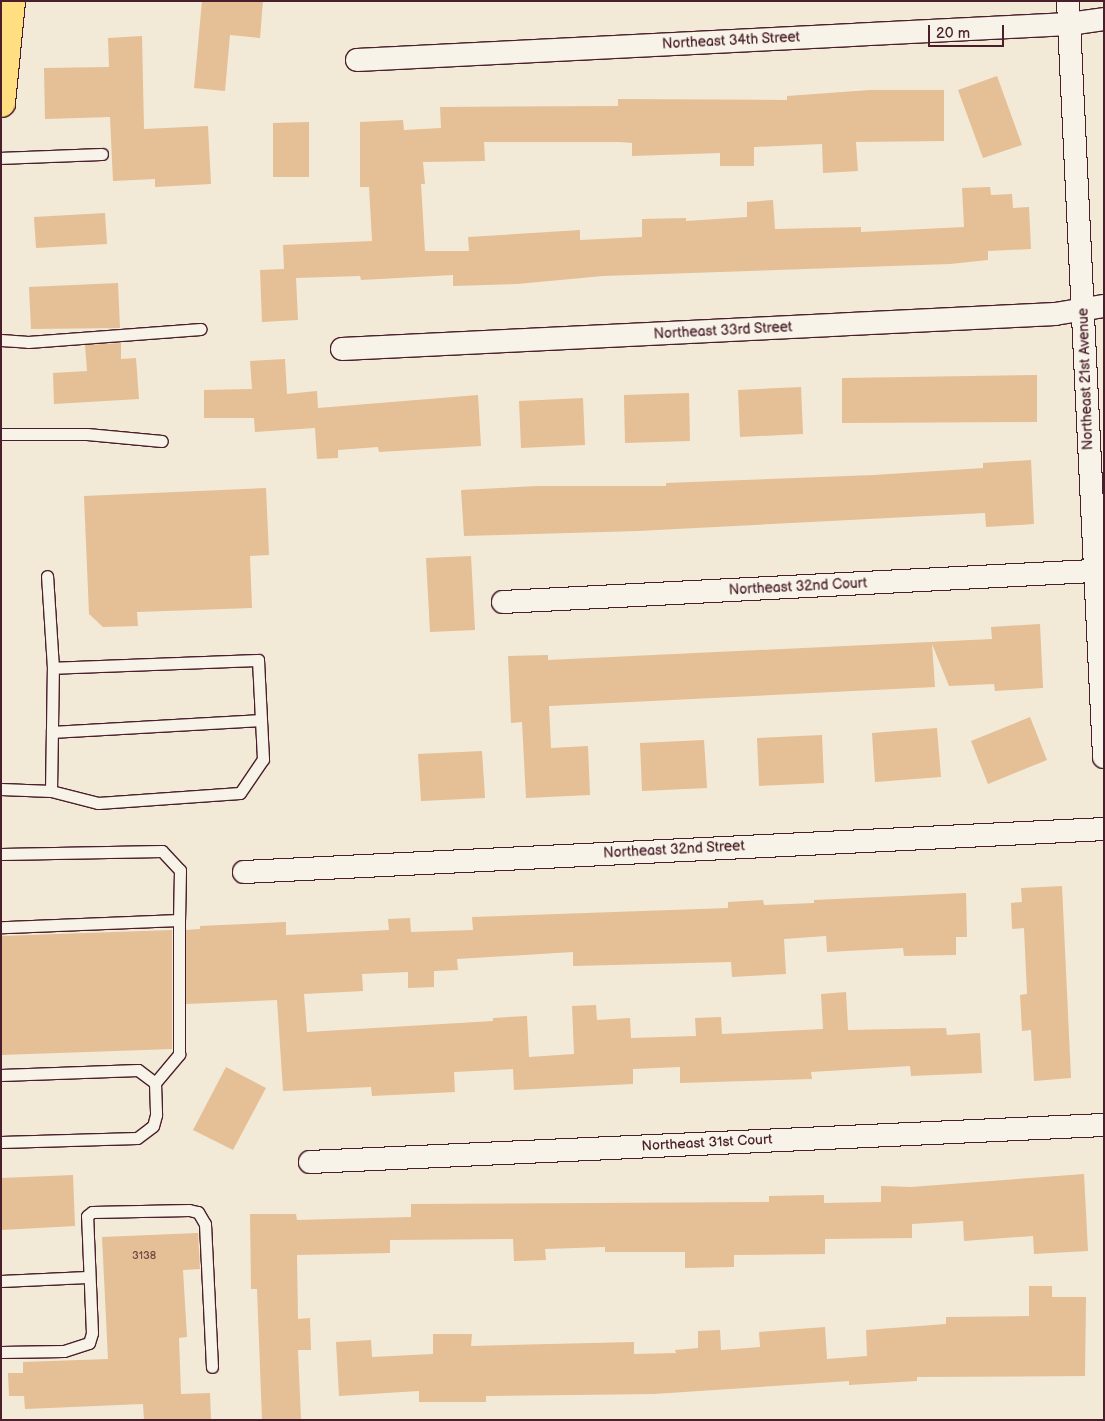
<!DOCTYPE html>
<html>
<head>
<meta charset="utf-8">
<style>
	body { margin:0 }
	#map { position:relative; width:1105px; height:1421px; overflow:hidden; background:#f3e9d7; font-family:"Balsamiq Sans",sans-serif }
	div>[style] { position:absolute }
	[style*='--x'] { left:calc(var(--x)*1px); top:calc(var(--y)*1px); width:calc(var(--w)*1px); rotate:calc(var(--a)*1deg) }
	.building>* { inset:0; background:#e5bf95 }
	.roads { filter:drop-shadow(1px 0 #4a1f2b) drop-shadow(-1px 0 #4a1f2b) drop-shadow(0 1px #4a1f2b) drop-shadow(0 -1px #4a1f2b) }
	.service>* { height:11px; margin:-5.5px; padding:0 5.5px; transform-origin:5.5px; border-radius:5.5px; background:#f7f3e8 }
	.minor>* { height:22px; margin:-11px; padding:0 11px; transform-origin:11px; border-radius:11px; background:#f7f3e8 }
	.primary>* { height:28px; margin:-14px; padding:0 14px; transform-origin:14px; border-radius:14px; background:#ffdf80 }
	span { translate:-50% -50%; white-space:nowrap; text-align:center; line-height:1.15; -webkit-text-stroke:5px #f7f3e8; paint-order:stroke }
	.number-label { font-size:11px; color:#714746 }
	.number-label span { -webkit-text-stroke-width:0 }
	.street-label { font-size:14px; color:#4a1f2b }
	.frame { position:absolute; inset:0; border:2px solid #4a1f2b; pointer-events:none }
	.scale { position:absolute; left:928px; top:25px; width:76px; height:22px; box-sizing:border-box; border:2px solid #4a1f2b; border-top:0; padding-left:6px; font-size:15px; line-height:18px; white-space:nowrap; color:#4a1f2b; -webkit-text-stroke:4px #f7f3e8; paint-order:stroke }
</style>
</head>
<body>
<div id="map">
	<div class="building">
		<div style="clip-path:polygon(202px 1px,263px 1px,260px 38px,230px 35px,225px 91px,194px 88px)"></div>
		<div style="clip-path:polygon(142px 36px,144px 129px,208px 126px,211px 184px,155px 187px,155px 179px,113px 181px,110px 117px,45px 119px,44px 68px,109px 67px,108px 38px)"></div>
		<div style="clip-path:polygon(997px 76px,1022px 145px,983px 158px,958px 90px)"></div>
		<div style="clip-path:polygon(870px 90px,944px 90px,944px 141px,856px 142px,858px 171px,823px 173px,822px 144px,754px 147px,754px 166px,720px 166px,720px 153px,632px 156px,632px 143px,619px 142px,484px 142px,485px 161px,423px 162px,425px 184px,421px 184px,425px 251px,469px 251px,468px 237px,580px 230px,580px 240px,642px 237px,642px 219px,686px 218px,686px 221px,747px 217px,747px 202px,773px 200px,775px 229px,861px 227px,861px 232px,964px 227px,962px 188px,990px 187px,991px 195px,1012px 194px,1013px 208px,1029px 207px,1031px 249px,988px 251px,988px 260px,950px 264px,603px 276px,517px 284px,453px 286px,453px 275px,361px 280px,360px 276px,296px 278px,298px 320px,262px 322px,260px 270px,284px 269px,283px 245px,372px 241px,369px 187px,360px 187px,360px 122px,403px 120px,404px 130px,441px 128px,440px 107px,618px 106px,618px 99px,787px 100px,787px 96px)"></div>
		<div style="clip-path:polygon(309px 122px,309px 177px,273px 177px,273px 123px)"></div>
		<div style="clip-path:polygon(105px 213px,107px 244px,36px 248px,34px 217px)"></div>
		<div style="clip-path:polygon(118px 283px,120px 328px,31px 329px,29px 287px)"></div>
		<div style="clip-path:polygon(121px 343px,121px 359px,136px 358px,139px 399px,54px 404px,53px 373px,87px 371px,85px 345px)"></div>
		<div style="clip-path:polygon(285px 359px,287px 394px,317px 391px,318px 408px,478px 395px,481px 446px,379px 452px,378px 447px,338px 450px,338px 458px,317px 459px,315px 428px,255px 432px,254px 418px,204px 418px,204px 390px,252px 389px,250px 361px)"></div>
		<div style="clip-path:polygon(1037px 375px,1037px 422px,842px 423px,842px 378px)"></div>
		<div style="clip-path:polygon(801px 387px,803px 434px,740px 437px,738px 390px)"></div>
		<div style="clip-path:polygon(689px 393px,690px 441px,625px 443px,624px 395px)"></div>
		<div style="clip-path:polygon(583px 398px,585px 445px,521px 448px,519px 401px)"></div>
		<div style="clip-path:polygon(1031px 460px,1034px 524px,986px 527px,985px 513px,638px 531px,464px 536px,461px 490px,537px 486px,666px 486px,666px 483px,874px 475px,983px 468px,983px 463px)"></div>
		<div style="clip-path:polygon(266px 488px,269px 555px,250px 556px,252px 608px,137px 612px,138px 626px,103px 627px,89px 614px,84px 496px)"></div>
		<div style="clip-path:polygon(471px 556px,475px 630px,430px 632px,426px 558px)"></div>
		<div style="clip-path:polygon(1040px 624px,1043px 688px,995px 691px,994px 684px,949px 686px,932px 644px,935px 687px,549px 706px,551px 748px,588px 746px,590px 795px,526px 798px,522px 722px,511px 723px,508px 656px,548px 655px,548px 660px,992px 639px,991px 627px)"></div>
		<div style="clip-path:polygon(1030px 717px,1047px 760px,988px 784px,971px 741px)"></div>
		<div style="clip-path:polygon(937px 728px,941px 777px,875px 782px,872px 733px)"></div>
		<div style="clip-path:polygon(822px 735px,824px 783px,759px 786px,757px 738px)"></div>
		<div style="clip-path:polygon(704px 740px,707px 788px,642px 791px,640px 743px)"></div>
		<div style="clip-path:polygon(482px 751px,485px 798px,421px 801px,418px 754px)"></div>
		<div style="clip-path:polygon(1062px 886px,1071px 1078px,1034px 1081px,1031px 1030px,1022px 1031px,1020px 995px,1027px 994px,1024px 928px,1012px 929px,1011px 903px,1022px 902px,1021px 888px)"></div>
		<div style="clip-path:polygon(966px 893px,967px 937px,956px 937px,956px 955px,904px 956px,903px 948px,827px 952px,826px 936px,784px 939px,786px 974px,732px 977px,731px 962px,573px 966px,573px 952px,457px 959px,458px 970px,434px 971px,434px 987px,408px 988px,408px 972px,362px 974px,363px 991px,304px 994px,307px 1032px,493px 1021px,493px 1018px,527px 1016px,529px 1057px,574px 1054px,572px 1006px,596px 1005px,597px 1020px,630px 1018px,631px 1038px,696px 1036px,695px 1018px,721px 1017px,722px 1034px,823px 1029px,821px 994px,846px 992px,848px 1030px,946px 1028px,947px 1035px,980px 1033px,982px 1073px,911px 1076px,910px 1066px,811px 1072px,812px 1079px,680px 1083px,680px 1067px,633px 1069px,633px 1084px,514px 1090px,513px 1069px,454px 1072px,455px 1092px,372px 1096px,371px 1087px,283px 1091px,277px 1000px,186px 1004px,186px 930px,200px 929px,200px 926px,286px 922px,286px 935px,389px 930px,388px 919px,410px 918px,411px 932px,473px 930px,472px 917px,728px 908px,728px 902px,763px 900px,764px 905px,814px 903px,814px 900px)"></div>
		<div style="clip-path:polygon(172px 930px,172px 1049px,1px 1055px,1px 936px)"></div>
		<div style="clip-path:polygon(226px 1067px,266px 1088px,233px 1150px,193px 1130px)"></div>
		<div style="clip-path:polygon(1084px 1174px,1088px 1251px,1034px 1254px,1033px 1236px,964px 1241px,963px 1221px,912px 1224px,912px 1238px,825px 1239px,825px 1254px,734px 1255px,734px 1267px,685px 1268px,685px 1252px,605px 1252px,605px 1247px,545px 1249px,546px 1260px,514px 1261px,513px 1239px,390px 1240px,390px 1253px,297px 1255px,298px 1319px,310px 1318px,311px 1350px,298px 1350px,301px 1420px,262px 1420px,257px 1289px,251px 1289px,250px 1214px,296px 1214px,297px 1220px,411px 1217px,411px 1204px,769px 1202px,769px 1196px,824px 1195px,824px 1203px,881px 1202px,881px 1186px,911px 1187px)"></div>
		<div style="clip-path:polygon(73px 1175px,75px 1226px,1px 1230px,1px 1178px)"></div>
		<div style="clip-path:polygon(198px 1233px,200px 1269px,183px 1270px,187px 1337px,179px 1338px,181px 1394px,210px 1393px,211px 1420px,144px 1420px,143px 1404px,25px 1409px,24px 1396px,9px 1396px,8px 1373px,23px 1373px,23px 1362px,108px 1359px,102px 1237px)"></div>
		<div style="clip-path:polygon(1029px 1286px,1052px 1286px,1052px 1297px,1086px 1297px,1085px 1376px,917px 1377px,917px 1381px,849px 1385px,849px 1381px,654px 1394px,486px 1396px,486px 1402px,419px 1402px,419px 1391px,339px 1396px,336px 1342px,371px 1340px,372px 1357px,433px 1354px,433px 1334px,472px 1334px,471px 1346px,634px 1342px,634px 1354px,676px 1353px,675px 1350px,698px 1348px,698px 1331px,720px 1330px,721px 1350px,760px 1347px,759px 1332px,825px 1327px,827px 1359px,867px 1356px,866px 1330px,946px 1324px,946px 1317px,1029px 1316px)"></div>
	</div>
	<div class="roads">
		<div class="service">
			<div style="--x:1;--y:158;--w:101;--a:-2.3"></div>
			<div style="--x:1;--y:340;--w:27;--a:4"></div>
			<div style="--x:28;--y:342;--w:173;--a:-4.3"></div>
			<div style="--x:1;--y:434;--w:86;--a:0"></div>
			<div style="--x:87;--y:434;--w:75;--a:5.3"></div>
			<div style="--x:52;--y:732;--w:209;--a:-3.3"></div>
			<div style="--x:1;--y:789;--w:50;--a:2.3"></div>
			<div style="--x:51;--y:791;--w:49;--a:14.3"></div>
			<div style="--x:98;--y:803;--w:142;--a:-4"></div>
			<div style="--x:240;--y:793;--w:41;--a:-55.9"></div>
			<div style="--x:263;--y:759;--w:99;--a:-92.9"></div>
			<div style="--x:258;--y:660;--w:205;--a:177.8"></div>
			<div style="--x:53;--y:668;--w:92;--a:-93.7"></div>
			<div style="--x:51;--y:791;--w:123;--a:-89.1"></div>
			<div style="--x:1;--y:854;--w:161;--a:-1.1"></div>
			<div style="--x:162;--y:851;--w:26;--a:47"></div>
			<div style="--x:180;--y:870;--w:50;--a:91.1"></div>
			<div style="--x:179;--y:920;--w:178;--a:177.7"></div>
			<div style="--x:1;--y:1075;--w:137;--a:-2.1"></div>
			<div style="--x:138;--y:1070;--w:21;--a:37"></div>
			<div style="--x:155;--y:1083;--w:32;--a:88"></div>
			<div style="--x:156;--y:1115;--w:11;--a:105"></div>
			<div style="--x:153;--y:1126;--w:20;--a:143"></div>
			<div style="--x:137;--y:1138;--w:136;--a:178.3"></div>
			<div style="--x:155;--y:1083;--w:38;--a:-50"></div>
			<div style="--x:179;--y:1054;--w:134;--a:-90"></div>
			<div style="--x:1;--y:1281;--w:86;--a:-2.7"></div>
			<div style="--x:1;--y:1352;--w:63;--a:-0.9"></div>
			<div style="--x:64;--y:1351;--w:26;--a:-18"></div>
			<div style="--x:89;--y:1343;--w:10;--a:-73"></div>
			<div style="--x:92;--y:1333;--w:117;--a:-92.4"></div>
			<div style="--x:87;--y:1216;--w:6;--a:-39"></div>
			<div style="--x:92;--y:1212;--w:97;--a:-1.2"></div>
			<div style="--x:189;--y:1210;--w:9;--a:13"></div>
			<div style="--x:198;--y:1212;--w:14;--a:60"></div>
			<div style="--x:205;--y:1224;--w:143;--a:87.2"></div>
		</div>
		<div class="minor">
			<div style="--x:1068;--y:1;--w:757;--a:87.27"></div>
			<div style="--x:357;--y:60;--w:713;--a:-2.89"></div>
			<div style="--x:1069;--y:24;--w:35;--a:-8"></div>
			<div style="--x:342;--y:349;--w:714;--a:-2.81"></div>
			<div style="--x:1055;--y:314;--w:50;--a:-9.3"></div>
			<div style="--x:503;--y:602;--w:591;--a:-3.01"></div>
			<div style="--x:244;--y:872;--w:861;--a:-2.86"></div>
			<div style="--x:310;--y:1162;--w:795;--a:-2.67"></div>
		</div>
		<div class="primary">
			<div style="--x:1;--y:103;--w:102;--a:-84.4"></div>
		</div>
	</div>
	<div class="number-label">
		<span style="left:144px;top:1256px">3138</span>
	</div>
	<div class="street-label">
		<span style="left:731px;top:41px;rotate:-3deg">Northeast 34th Street</span>
		<span style="left:723px;top:331px;rotate:-3deg">Northeast 33rd Street</span>
		<span style="left:1086px;top:379px;rotate:-92deg">Northeast 21st Avenue</span>
		<span style="left:798px;top:587px;rotate:-3deg">Northeast 32nd Court</span>
		<span style="left:674px;top:850px;rotate:-3deg">Northeast 32nd Street</span>
		<span style="left:707px;top:1143px;rotate:-3deg">Northeast 31st Court</span>
	</div>
	<div class="frame"></div>
	<div class="scale">20 m</div>
</div>
</body>
</html>
